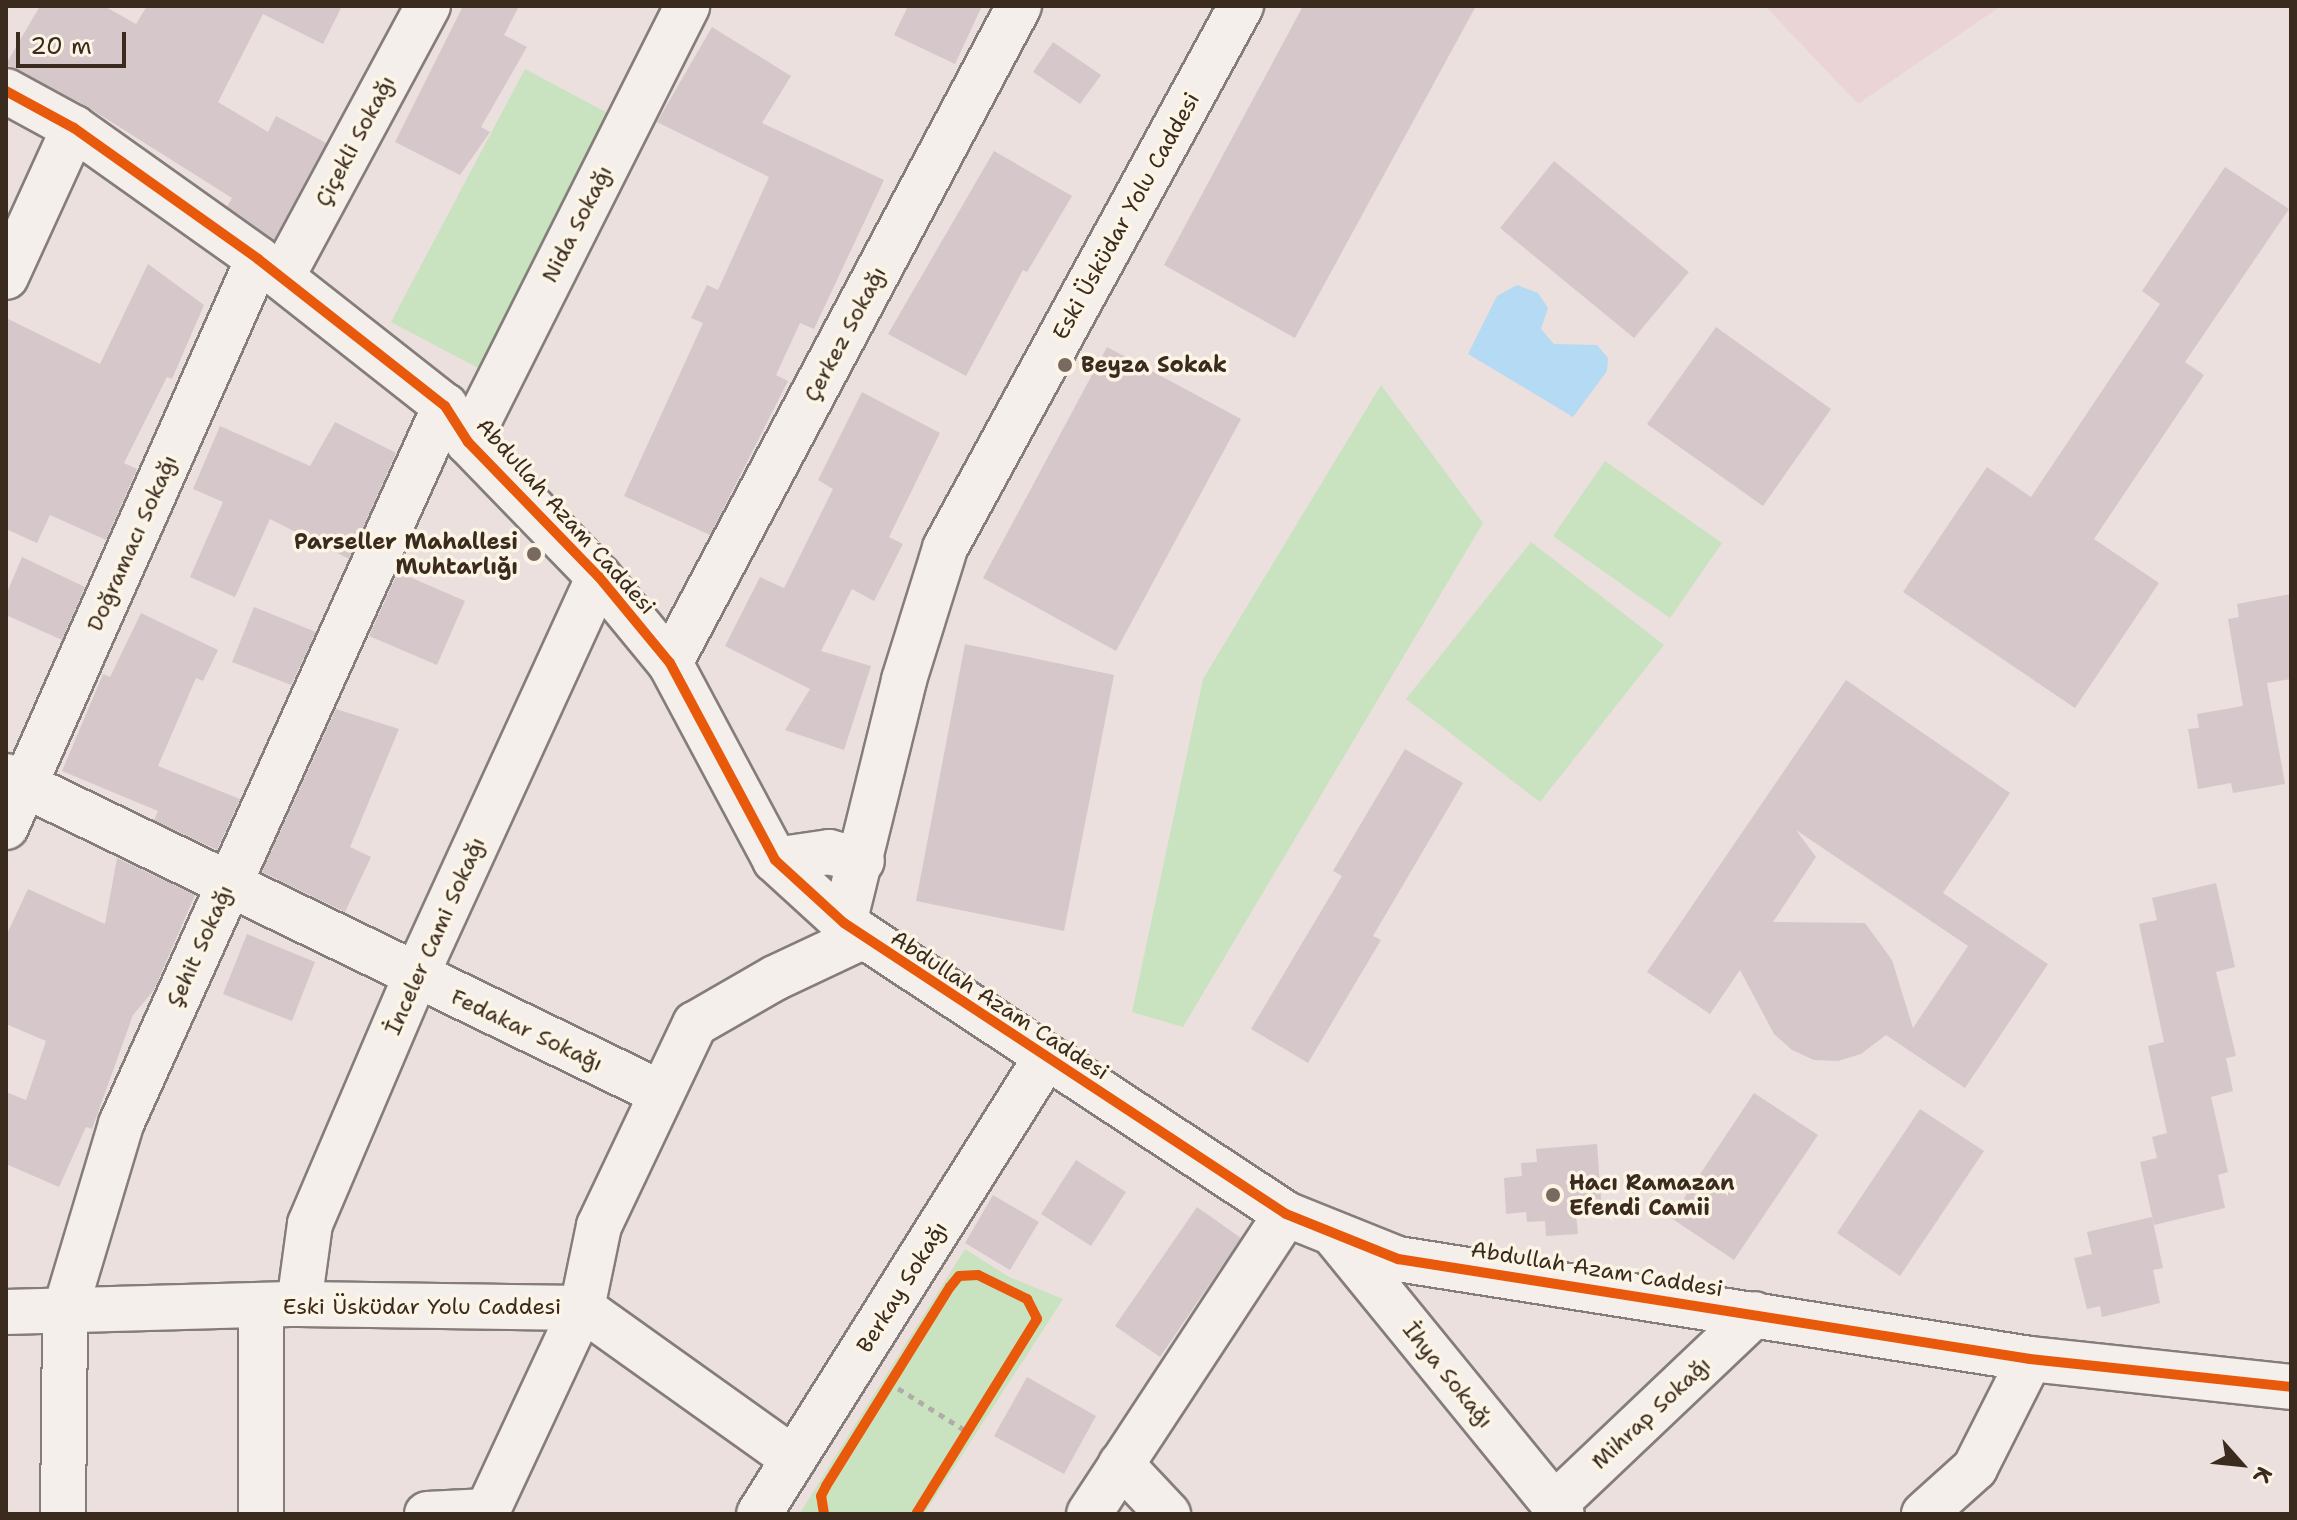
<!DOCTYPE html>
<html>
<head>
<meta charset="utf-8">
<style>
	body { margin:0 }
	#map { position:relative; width:2297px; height:1520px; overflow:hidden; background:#ebe0de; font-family:"Shantell Sans",sans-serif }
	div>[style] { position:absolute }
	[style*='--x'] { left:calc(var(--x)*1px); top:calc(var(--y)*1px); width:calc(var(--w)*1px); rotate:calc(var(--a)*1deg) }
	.built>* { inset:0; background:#ead4d5 }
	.green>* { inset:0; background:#c9e2bf }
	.water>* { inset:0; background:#b4daf4 }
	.building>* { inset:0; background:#d6c7cb }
	.path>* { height:5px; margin-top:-2.5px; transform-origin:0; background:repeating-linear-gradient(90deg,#b1aca7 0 6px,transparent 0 12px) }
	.roads { filter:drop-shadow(2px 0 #857d79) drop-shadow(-2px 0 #857d79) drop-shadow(0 2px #857d79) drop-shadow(0 -2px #857d79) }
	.minor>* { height:44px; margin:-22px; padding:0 22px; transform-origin:22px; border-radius:22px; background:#f4efea }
	.cycleway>* { height:10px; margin:-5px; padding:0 5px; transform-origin:5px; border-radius:5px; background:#e8590c }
	.dots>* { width:22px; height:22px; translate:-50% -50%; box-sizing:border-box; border:4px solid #fcf5e5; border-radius:50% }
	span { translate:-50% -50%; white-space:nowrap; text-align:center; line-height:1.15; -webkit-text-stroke:7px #fcf5e5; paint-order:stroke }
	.street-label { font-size:22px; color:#3b2a1e }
	.poi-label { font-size:22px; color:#3b2a1e; font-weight:700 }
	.left { translate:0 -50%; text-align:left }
	.right { translate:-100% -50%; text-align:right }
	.frame { position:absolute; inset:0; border:8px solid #3b2a1e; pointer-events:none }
	.north { position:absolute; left:2201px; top:1424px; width:80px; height:80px; -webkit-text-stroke:6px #fcf5e5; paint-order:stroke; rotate:117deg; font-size:22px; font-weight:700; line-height:32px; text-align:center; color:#3b2a1e }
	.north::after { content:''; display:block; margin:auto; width:28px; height:36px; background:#3b2a1e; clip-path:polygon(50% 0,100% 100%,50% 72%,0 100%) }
	.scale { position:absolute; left:16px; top:32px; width:110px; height:36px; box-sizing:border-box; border:4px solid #3b2a1e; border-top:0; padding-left:10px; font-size:24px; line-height:28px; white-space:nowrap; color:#3b2a1e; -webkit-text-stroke:6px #fcf5e5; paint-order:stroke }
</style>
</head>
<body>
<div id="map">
	<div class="built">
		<div style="clip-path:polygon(1765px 6px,2001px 6px,1858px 104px)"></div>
	</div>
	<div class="green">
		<div style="clip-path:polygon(525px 69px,615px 117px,480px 369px,391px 322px)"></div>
		<div style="clip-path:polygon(1381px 385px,1483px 523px,1183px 1027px,1132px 1012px,1203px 679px)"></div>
		<div style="clip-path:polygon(1605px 461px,1722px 543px,1670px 618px,1553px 536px)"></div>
		<div style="clip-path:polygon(1531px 542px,1664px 645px,1540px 802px,1406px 699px)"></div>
		<div style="clip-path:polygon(965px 1249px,1009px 1277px,1063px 1299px,924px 1514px,800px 1513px)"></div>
	</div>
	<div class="water">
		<div style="clip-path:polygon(1517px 285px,1538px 293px,1548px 308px,1541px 329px,1554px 344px,1597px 345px,1608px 358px,1607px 371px,1573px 417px,1468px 354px,1497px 296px)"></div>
	</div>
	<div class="building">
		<div style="clip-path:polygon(40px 6px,104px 6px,136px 24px,147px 6px,342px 6px,323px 44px,263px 14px,218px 102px,268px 132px,276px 116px,326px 143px,274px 240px,227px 207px,232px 198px,86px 106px,6px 64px)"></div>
		<div style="clip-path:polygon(463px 6px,519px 6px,504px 35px,527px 47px,481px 127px,490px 132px,460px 175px,395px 142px)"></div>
		<div style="clip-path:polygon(908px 6px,982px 6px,955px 64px,894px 35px)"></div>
		<div style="clip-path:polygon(1303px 6px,1476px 6px,1295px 338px,1164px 265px)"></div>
		<div style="clip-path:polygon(712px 27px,791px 76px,762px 123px,884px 180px,814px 329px,800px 323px,776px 375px,788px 381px,710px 535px,624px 496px,703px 323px,691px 318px,707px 285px,718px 290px,769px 177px,657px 122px)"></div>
		<div style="clip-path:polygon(1053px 42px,1101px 75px,1080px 104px,1033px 72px)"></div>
		<div style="clip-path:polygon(994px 151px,1072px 196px,1027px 272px,1023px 270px,966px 376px,888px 334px)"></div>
		<div style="clip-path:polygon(1554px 161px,1689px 272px,1634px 338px,1500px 228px)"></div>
		<div style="clip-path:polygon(2225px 167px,2289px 209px,2185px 362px,2204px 375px,2094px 539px,2159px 583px,2075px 708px,1903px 592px,1987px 467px,2031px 497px,2160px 304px,2142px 291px)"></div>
		<div style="clip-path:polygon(148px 264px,204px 305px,172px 379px,167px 377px,124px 463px,137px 469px,106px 540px,50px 515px,37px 543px,6px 529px,6px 318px,100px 364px)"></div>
		<div style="clip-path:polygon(1716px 327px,1831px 409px,1763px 506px,1647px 424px)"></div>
		<div style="clip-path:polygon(1107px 347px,1241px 419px,1116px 651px,983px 578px)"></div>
		<div style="clip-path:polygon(862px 392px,940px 433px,889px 537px,903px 544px,874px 601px,852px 589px,821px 651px,871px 666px,844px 750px,785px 730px,810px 689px,725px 646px,760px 577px,784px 588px,833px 489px,818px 480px)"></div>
		<div style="clip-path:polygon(335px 422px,396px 453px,349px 559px,270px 519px,235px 597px,190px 577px,223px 502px,193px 489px,220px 426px,310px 466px)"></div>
		<div style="clip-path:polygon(22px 557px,85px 587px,62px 640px,6px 615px,6px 595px)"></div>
		<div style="clip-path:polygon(398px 572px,465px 601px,437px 665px,369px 636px)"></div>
		<div style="clip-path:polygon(2291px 594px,2291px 679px,2267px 683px,2285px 784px,2233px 793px,2231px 783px,2198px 789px,2188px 729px,2199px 728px,2197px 714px,2243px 706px,2228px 619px,2239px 617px,2237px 604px)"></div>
		<div style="clip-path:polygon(254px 607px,316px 632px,291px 685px,232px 662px)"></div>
		<div style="clip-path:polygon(141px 613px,218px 650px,203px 681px,196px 678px,158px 766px,240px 799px,217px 850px,154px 820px,158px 811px,62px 771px,103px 674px,110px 677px)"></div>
		<div style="clip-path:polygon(965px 644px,1114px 675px,1064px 931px,916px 901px)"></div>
		<div style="clip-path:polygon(evenodd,1846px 680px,2010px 793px,1943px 893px,2048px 964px,1965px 1088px,1886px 1035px,1861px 1054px,1838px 1061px,1814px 1060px,1792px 1050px,1774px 1034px,1740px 970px,1710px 1014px,1647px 972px,1846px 680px,1796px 830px,1968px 946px,1913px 1028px,1892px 960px,1865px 923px,1773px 922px,1816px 857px,1796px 830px)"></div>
		<div style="clip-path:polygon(336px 709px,399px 729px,350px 847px,371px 857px,345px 912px,262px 872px)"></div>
		<div style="clip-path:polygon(1405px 749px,1463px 783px,1373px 936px,1381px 940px,1308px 1063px,1251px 1029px,1342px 876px,1333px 871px)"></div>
		<div style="clip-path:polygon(117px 858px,195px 895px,154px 990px,133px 1015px,92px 1129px,86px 1127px,59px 1187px,6px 1164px,6px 1092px,26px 1100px,46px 1041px,6px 1024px,6px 936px,28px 889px,105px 924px)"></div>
		<div style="clip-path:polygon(2216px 883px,2235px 967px,2216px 972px,2236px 1056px,2226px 1058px,2233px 1091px,2211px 1097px,2228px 1172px,2218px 1175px,2225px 1208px,2154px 1225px,2140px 1162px,2157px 1158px,2152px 1137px,2167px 1133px,2148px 1046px,2164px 1042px,2139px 924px,2157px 920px,2152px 898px)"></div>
		<div style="clip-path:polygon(247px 934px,315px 962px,292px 1021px,223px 994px)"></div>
		<div style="clip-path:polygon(1754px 1093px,1818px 1135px,1734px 1260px,1671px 1218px)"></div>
		<div style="clip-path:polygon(1920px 1109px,1984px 1151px,1900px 1276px,1837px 1233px)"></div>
		<div style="clip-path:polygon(1597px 1144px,1602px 1212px,1576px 1214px,1578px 1234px,1546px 1236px,1545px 1221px,1527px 1222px,1526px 1212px,1506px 1214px,1504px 1178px,1522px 1176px,1521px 1163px,1537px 1162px,1536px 1149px)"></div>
		<div style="clip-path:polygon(1076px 1160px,1126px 1192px,1091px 1246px,1041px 1214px)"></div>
		<div style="clip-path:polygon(993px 1195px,1039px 1222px,1010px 1270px,965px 1243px)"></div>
		<div style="clip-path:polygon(1197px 1207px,1241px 1238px,1160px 1357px,1115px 1326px)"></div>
		<div style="clip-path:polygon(2152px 1217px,2163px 1268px,2153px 1270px,2160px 1303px,2102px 1317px,2100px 1306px,2087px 1309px,2074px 1258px,2092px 1254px,2087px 1232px)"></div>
		<div style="clip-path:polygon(1027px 1377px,1096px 1416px,1064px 1474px,994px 1436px)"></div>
	</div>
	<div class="path">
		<div style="--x:888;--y:1382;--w:94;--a:32"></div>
	</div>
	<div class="roads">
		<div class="minor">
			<div style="--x:6;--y:91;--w:77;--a:28.6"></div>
			<div style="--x:74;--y:128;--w:226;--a:35.4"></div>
			<div style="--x:258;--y:259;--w:238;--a:38.2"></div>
			<div style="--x:445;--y:406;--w:43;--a:57.4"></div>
			<div style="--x:468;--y:442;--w:188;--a:45.9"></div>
			<div style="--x:599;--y:577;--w:112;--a:50.5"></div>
			<div style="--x:670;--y:663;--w:223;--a:61.9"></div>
			<div style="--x:775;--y:860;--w:93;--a:42.4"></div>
			<div style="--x:844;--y:923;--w:529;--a:33.36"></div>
			<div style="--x:1286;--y:1214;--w:121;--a:21.9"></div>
			<div style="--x:1398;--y:1259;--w:640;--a:8.99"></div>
			<div style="--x:2030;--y:1359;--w:262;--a:6.1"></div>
			<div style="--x:6;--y:277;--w:164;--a:-65.5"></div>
			<div style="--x:282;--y:277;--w:308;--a:-61.7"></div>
			<div style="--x:468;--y:442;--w:488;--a:-63.3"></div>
			<div style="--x:670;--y:663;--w:744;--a:-62.02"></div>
			<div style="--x:6;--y:776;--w:728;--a:25.83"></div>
			<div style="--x:6;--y:827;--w:621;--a:-66.07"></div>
			<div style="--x:775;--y:860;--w:55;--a:-8.4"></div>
			<div style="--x:829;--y:852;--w:34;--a:15"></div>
			<div style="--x:844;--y:923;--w:250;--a:-76.1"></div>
			<div style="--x:904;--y:680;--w:138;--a:-72.7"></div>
			<div style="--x:945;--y:548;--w:618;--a:-61.36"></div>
			<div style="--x:1336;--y:1237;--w:357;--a:50.8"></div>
			<div style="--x:299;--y:1304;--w:81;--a:-82.2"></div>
			<div style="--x:310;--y:1224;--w:267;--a:-66.9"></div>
			<div style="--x:415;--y:978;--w:441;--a:-65.4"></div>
			<div style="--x:261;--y:1307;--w:207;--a:90"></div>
			<div style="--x:6;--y:1312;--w:293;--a:-1.6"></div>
			<div style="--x:299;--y:1304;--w:283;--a:0.8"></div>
			<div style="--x:582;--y:1308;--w:84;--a:-78.3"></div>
			<div style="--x:599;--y:1226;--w:224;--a:-64.6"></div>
			<div style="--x:695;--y:1024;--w:92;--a:-29.9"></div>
			<div style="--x:775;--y:978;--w:96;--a:-25.2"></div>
			<div style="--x:1121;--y:1464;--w:69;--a:46.8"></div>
			<div style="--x:63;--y:1514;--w:203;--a:-89.4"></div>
			<div style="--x:65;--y:1311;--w:195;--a:-73.3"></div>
			<div style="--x:121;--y:1124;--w:788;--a:-65.71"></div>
			<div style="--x:427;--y:1514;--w:60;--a:-2.9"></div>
			<div style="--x:486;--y:1514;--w:227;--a:-65"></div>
			<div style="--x:582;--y:1308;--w:260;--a:35.5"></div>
			<div style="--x:759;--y:1514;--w:537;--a:-57.85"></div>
			<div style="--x:1089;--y:1514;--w:359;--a:-56.7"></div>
			<div style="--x:1554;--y:1514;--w:9;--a:-90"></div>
			<div style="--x:1554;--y:1505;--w:277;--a:-43.5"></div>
			<div style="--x:1924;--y:1514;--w:69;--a:-42"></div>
			<div style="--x:1975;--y:1468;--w:122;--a:-63.2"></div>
		</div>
	</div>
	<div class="cycleway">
		<div style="--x:6;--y:91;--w:77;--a:28.6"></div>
		<div style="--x:74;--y:128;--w:226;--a:35.4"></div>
		<div style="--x:258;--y:259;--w:238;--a:38.2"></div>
		<div style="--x:445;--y:406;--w:43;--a:57.4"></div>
		<div style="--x:468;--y:442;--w:188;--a:45.9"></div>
		<div style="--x:599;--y:577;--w:112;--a:50.5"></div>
		<div style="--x:670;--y:663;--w:223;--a:61.9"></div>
		<div style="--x:775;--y:860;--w:93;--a:42.4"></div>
		<div style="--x:844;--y:923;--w:529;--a:33.36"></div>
		<div style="--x:1286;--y:1214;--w:121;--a:21.9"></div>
		<div style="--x:1398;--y:1259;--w:640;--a:8.99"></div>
		<div style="--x:2030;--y:1359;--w:262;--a:6.1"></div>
		<div style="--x:824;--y:1514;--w:18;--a:-99"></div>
		<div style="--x:821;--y:1496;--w:11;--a:-63"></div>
		<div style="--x:826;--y:1486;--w:234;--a:-58.1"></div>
		<div style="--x:950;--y:1287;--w:14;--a:-51"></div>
		<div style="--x:959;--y:1276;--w:19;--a:-3"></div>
		<div style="--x:978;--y:1275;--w:55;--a:26.1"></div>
		<div style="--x:1027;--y:1299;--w:22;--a:63"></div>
		<div style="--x:1037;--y:1319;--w:229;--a:121.8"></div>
	</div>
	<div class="dots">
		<div style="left:1065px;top:365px;background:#796a61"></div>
		<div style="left:534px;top:554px;background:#796a61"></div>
		<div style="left:1553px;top:1195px;background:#796a61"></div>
	</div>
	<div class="street-label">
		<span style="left:355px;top:141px;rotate:-62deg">Çiçekli Sokağı</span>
		<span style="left:1126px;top:216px;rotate:-61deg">Eski Üsküdar Yolu Caddesi</span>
		<span style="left:577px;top:224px;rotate:-63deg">Nida Sokağı</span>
		<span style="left:845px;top:334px;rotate:-62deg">Çerkez Sokağı</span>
		<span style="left:566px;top:516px;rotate:48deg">Abdullah Azam Caddesi</span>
		<span style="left:132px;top:543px;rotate:-66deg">Doğramacı Sokağı</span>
		<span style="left:435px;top:936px;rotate:-66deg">İnceler Cami Sokağı</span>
		<span style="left:200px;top:946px;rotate:-66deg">Şehit Sokağı</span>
		<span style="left:1000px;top:1005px;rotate:33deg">Abdullah Azam Caddesi</span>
		<span style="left:527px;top:1030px;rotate:25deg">Fedakar Sokağı</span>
		<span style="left:1597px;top:1269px;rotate:9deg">Abdullah Azam Caddesi</span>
		<span style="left:902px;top:1287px;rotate:-58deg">Berkay Sokağı</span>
		<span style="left:422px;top:1307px">Eski Üsküdar Yolu Caddesi</span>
		<span style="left:1448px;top:1375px;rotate:51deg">İhya Sokağı</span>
		<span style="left:1651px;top:1413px;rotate:-43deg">Mihrap Sokağı</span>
	</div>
	<div class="poi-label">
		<span class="left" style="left:1081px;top:365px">Beyza Sokak</span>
		<span class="right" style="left:518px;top:554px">Parseller Mahallesi<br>Muhtarlığı</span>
		<span class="left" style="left:1569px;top:1195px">Hacı Ramazan<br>Efendi Camii</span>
	</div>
	<div class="frame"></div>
	<div class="north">K</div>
	<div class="scale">20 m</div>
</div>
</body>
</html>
